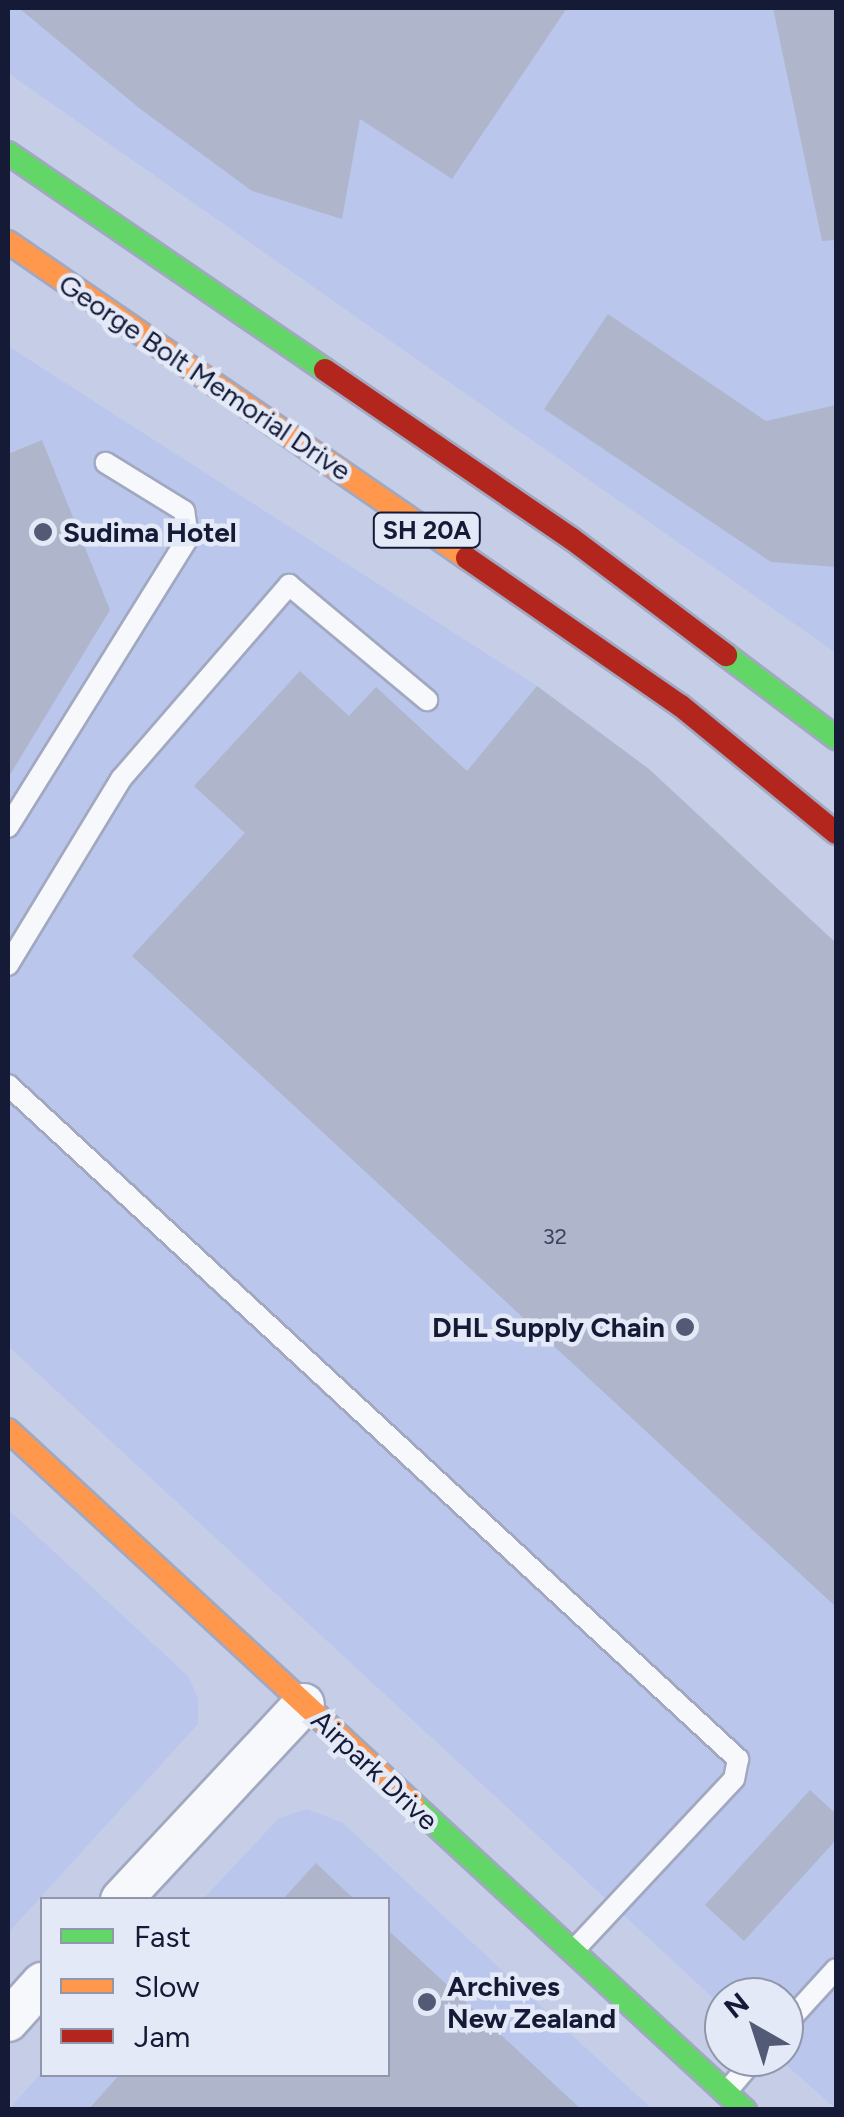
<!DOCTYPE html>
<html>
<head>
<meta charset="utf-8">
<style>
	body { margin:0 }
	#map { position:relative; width:844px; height:2117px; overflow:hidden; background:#c6cee7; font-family:Figtree,sans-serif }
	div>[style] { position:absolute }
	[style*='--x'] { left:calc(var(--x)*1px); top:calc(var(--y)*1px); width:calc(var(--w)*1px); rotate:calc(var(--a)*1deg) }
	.built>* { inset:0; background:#bac6ec }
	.building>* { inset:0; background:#afb6cc }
	.roads { filter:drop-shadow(2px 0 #a1a8c0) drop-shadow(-2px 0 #a1a8c0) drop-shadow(0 2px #a1a8c0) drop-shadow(0 -2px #a1a8c0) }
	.lane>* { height:20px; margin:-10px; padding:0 10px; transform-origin:10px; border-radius:10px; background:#f6f8fb }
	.street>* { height:40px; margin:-20px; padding:0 20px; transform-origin:20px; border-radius:20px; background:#f6f8fb }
	.fast>* { height:22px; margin:-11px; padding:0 11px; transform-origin:11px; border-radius:11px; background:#63d668 }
	.slow>* { height:22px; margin:-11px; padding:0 11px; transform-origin:11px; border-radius:11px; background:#ff974d }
	.jam>* { height:22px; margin:-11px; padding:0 11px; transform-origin:11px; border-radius:11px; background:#b3261e }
	.dots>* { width:28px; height:28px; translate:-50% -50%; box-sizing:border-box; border:5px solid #e4e9f8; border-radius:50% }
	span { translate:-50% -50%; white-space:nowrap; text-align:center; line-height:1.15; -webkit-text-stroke:9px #e4e9f8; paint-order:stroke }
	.number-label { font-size:22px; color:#3d435e }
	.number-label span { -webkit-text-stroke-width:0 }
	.shield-label span { padding:2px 8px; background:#e4e9f8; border:2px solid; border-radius:8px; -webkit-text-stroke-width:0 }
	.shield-label { font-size:25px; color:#151b37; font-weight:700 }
	.street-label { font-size:28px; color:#151b37 }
	.poi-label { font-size:28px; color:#151b37; font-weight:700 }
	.left { translate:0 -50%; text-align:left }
	.right { translate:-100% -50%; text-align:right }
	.frame { position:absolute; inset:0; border:10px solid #151b37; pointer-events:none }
	.legend { position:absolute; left:40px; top:1897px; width:350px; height:180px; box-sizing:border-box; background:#e4e9f8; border:2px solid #9197ab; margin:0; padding:12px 18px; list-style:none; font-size:30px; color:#151b37 }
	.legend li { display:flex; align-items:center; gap:20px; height:50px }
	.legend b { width:50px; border:2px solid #9197ab }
	.north { position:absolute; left:704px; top:1977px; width:100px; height:100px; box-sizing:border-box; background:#e4e9f8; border:2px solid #9197ab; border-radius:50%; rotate:321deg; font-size:28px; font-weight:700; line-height:40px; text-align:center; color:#151b37 }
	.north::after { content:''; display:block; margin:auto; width:35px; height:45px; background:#535a75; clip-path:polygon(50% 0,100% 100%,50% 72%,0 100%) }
</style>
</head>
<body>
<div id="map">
	<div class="built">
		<div style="clip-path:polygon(8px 8px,836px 8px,836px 653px,8px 73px)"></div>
		<div style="clip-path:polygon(8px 346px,537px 686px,649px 769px,836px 943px,836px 2109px,777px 2057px,784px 2057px,784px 1997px,724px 1997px,724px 2008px,8px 1346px)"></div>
		<div style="clip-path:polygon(8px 1509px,189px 1677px,198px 1699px,198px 1724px,8px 1933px)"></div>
		<div style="clip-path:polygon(307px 1809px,343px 1823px,652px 2109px,8px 2110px,42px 2072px,388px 2074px,388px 1900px,203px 1899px,279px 1818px)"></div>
	</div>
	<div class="building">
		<div style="clip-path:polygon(19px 8px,567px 8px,452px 179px,360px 119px,342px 219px,252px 191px,139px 108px)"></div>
		<div style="clip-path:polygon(773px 8px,836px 8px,836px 240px,822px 241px)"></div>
		<div style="clip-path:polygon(608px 314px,766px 421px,836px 405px,836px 567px,771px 562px,544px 409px)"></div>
		<div style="clip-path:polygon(42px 440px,110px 610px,8px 778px,8px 454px)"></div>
		<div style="clip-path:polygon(300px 671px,349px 716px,376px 687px,467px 771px,537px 686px,649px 769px,836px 943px,836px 1607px,132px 956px,245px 833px,194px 786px)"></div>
		<div style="clip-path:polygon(810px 1790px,836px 1814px,836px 1840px,744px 1941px,705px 1905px)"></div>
		<div style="clip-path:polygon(316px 1863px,355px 1900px,282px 1900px)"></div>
		<div style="clip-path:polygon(388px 1930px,582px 2110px,88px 2110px,120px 2074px,388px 2074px)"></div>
	</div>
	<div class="roads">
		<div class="lane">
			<div style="--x:8;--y:827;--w:340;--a:-58.1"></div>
			<div style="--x:188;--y:538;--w:27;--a:-98"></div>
			<div style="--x:184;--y:511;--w:92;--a:-148.4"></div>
			<div style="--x:8;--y:965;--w:218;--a:-58.7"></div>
			<div style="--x:121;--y:779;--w:257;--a:-49.1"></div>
			<div style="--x:289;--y:585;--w:180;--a:39.8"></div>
			<div style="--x:8;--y:1085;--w:994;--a:42.72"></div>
			<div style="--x:738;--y:1759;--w:20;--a:101"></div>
			<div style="--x:734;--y:1779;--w:234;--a:133.1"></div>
			<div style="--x:784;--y:2026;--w:77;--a:-47.6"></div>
			<div style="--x:727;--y:2091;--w:45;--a:-49.5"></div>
		</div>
		<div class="street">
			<div style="--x:121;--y:1900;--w:268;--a:-47"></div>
			<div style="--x:8;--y:2021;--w:51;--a:-48.2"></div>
		</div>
		<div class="fast">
			<div style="--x:8;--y:153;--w:384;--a:34.4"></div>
			<div style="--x:726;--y:655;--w:138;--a:37"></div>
			<div style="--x:413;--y:1804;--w:452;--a:42.7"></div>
		</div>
		<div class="slow">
			<div style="--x:8;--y:242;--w:557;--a:34.55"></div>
			<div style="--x:8;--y:1430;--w:551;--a:42.72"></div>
		</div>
		<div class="jam">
			<div style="--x:325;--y:370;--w:299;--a:34.4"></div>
			<div style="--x:572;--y:539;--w:193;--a:37"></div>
			<div style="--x:467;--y:558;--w:260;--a:34.7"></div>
			<div style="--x:681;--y:706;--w:200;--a:39.3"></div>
		</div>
	</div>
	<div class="dots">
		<div style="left:43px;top:532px;background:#535a75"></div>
		<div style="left:685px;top:1327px;background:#535a75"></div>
		<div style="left:427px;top:2002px;background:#535a75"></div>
	</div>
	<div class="number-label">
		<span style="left:555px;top:1237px">32</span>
	</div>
	<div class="shield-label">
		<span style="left:427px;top:530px">SH 20A</span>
	</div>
	<div class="street-label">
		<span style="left:205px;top:377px;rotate:34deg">George Bolt Memorial Drive</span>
		<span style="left:375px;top:1770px;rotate:43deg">Airpark Drive</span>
	</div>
	<div class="poi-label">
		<span class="left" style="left:63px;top:532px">Sudima Hotel</span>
		<span class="right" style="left:665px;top:1327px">DHL Supply Chain</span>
		<span class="left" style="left:447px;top:2002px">Archives<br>New Zealand</span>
	</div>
	<div class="frame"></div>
	<ul class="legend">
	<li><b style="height:12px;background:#63d668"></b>Fast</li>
	<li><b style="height:12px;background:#ff974d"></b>Slow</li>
	<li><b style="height:12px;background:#b3261e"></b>Jam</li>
	</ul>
	<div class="north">N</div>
</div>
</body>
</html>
